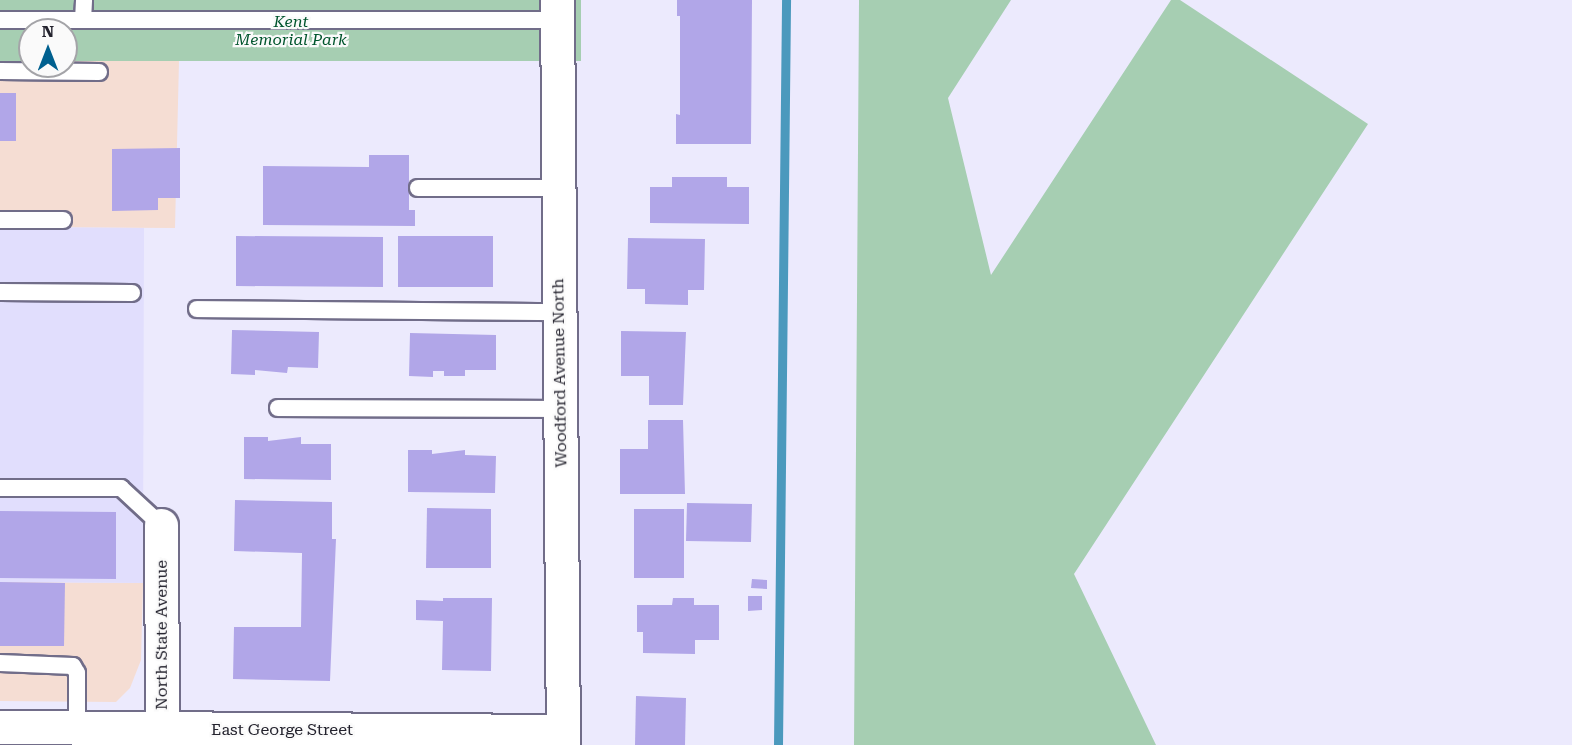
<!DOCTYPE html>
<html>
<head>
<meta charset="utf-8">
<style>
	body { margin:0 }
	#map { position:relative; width:1572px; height:745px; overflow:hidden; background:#eceafd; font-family:"Roboto Serif",serif }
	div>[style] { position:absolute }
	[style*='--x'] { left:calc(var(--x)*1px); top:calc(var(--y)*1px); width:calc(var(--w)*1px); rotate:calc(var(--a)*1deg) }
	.commercial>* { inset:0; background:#f5ddd3 }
	.built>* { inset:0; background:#e1defd }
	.green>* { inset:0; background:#a6ceb2 }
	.stream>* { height:9px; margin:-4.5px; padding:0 4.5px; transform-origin:4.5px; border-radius:4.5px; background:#4b99bd }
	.building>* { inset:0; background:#b1a6e8 }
	.roads { filter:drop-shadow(2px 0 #716d89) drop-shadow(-2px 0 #716d89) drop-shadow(0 2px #716d89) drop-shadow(0 -2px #716d89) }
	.lane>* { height:16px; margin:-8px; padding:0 8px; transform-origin:8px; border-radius:8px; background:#fff }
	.street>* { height:33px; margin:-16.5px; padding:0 16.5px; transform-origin:16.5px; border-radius:16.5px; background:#fff }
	span { translate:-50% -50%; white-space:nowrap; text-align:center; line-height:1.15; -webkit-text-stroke:4.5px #fafafa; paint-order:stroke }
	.park-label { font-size:16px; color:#00552d; font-style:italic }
	.street-label { font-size:16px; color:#23222d }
	.north { position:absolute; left:18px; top:18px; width:60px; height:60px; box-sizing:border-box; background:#fafafa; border:2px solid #a4a4a8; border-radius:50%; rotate:0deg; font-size:16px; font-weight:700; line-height:24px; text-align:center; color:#23222d }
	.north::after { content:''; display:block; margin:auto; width:21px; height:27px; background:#00608f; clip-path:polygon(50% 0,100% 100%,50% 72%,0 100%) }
</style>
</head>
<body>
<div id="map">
	<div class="commercial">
		<div style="clip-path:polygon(0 61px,30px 61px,30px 66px,66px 66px,66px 61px,179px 61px,175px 228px,0 227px)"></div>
		<div style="clip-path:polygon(0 582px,143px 583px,141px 660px,130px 688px,116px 702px,0 701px)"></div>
	</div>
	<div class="built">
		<div style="clip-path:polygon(0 227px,144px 228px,143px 583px,0 582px)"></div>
	</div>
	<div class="green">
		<div style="clip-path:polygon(0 0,581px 0,581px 61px,66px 61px,66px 30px,30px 30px,30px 61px,0 61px)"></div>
		<div style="clip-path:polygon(859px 0,1011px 0,948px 98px,991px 275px,1171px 0,1180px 0,1368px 124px,1074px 574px,1156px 745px,854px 745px)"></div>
	</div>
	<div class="stream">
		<div style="--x:778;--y:745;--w:745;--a:-89.38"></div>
	</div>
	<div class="building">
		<div style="clip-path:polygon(677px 0,752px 0,751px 144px,676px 144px,676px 114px,680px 115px,680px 16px,677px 16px)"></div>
		<div style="clip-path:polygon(0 93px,16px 93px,16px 141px,0 141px)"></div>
		<div style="clip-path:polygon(180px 148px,180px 198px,158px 198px,158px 210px,112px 211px,112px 149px)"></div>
		<div style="clip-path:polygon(369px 155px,409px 155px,409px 210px,415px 210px,415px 226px,263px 225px,263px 166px,369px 167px)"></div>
		<div style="clip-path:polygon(672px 177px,727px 177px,727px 187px,749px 187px,749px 224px,650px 223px,650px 187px,672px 187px)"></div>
		<div style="clip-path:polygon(236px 236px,383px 237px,383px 287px,236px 286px)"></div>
		<div style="clip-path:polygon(398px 236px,493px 236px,493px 287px,398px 287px)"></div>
		<div style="clip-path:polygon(628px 238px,705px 239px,704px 290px,688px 290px,688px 305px,645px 304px,645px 289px,627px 289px)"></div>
		<div style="clip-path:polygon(232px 330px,319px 332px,318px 368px,288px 367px,287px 373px,255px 370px,255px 375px,231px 374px)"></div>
		<div style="clip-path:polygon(621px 331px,686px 332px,683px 405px,649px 405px,649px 376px,621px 376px)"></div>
		<div style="clip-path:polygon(410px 333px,496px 335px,496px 370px,465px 370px,465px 376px,444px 376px,444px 371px,433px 371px,433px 377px,409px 376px)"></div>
		<div style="clip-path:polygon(648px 420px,683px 420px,685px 494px,620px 494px,620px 449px,648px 449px)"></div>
		<div style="clip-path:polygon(244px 437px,268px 437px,268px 441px,301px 437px,301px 444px,331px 444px,331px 480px,244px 479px)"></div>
		<div style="clip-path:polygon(408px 450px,432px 450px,432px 454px,465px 450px,465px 455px,496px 456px,495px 493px,408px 492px)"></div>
		<div style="clip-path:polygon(235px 500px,332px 502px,332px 539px,336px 539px,330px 681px,233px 679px,234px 627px,301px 627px,302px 553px,234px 551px)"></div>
		<div style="clip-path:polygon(687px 503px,752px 504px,751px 542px,686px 541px)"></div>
		<div style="clip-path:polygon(427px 508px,491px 509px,491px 568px,426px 568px)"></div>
		<div style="clip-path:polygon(634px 509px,684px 509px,684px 578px,634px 578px)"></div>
		<div style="clip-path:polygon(0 511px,116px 512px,116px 579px,0 578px)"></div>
		<div style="clip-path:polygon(752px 579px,767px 580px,767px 589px,751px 588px)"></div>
		<div style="clip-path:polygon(0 582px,65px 583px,64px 646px,0 646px)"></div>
		<div style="clip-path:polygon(748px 596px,762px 596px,762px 610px,748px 611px)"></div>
		<div style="clip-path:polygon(443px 598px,492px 598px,491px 671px,442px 670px,443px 621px,416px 620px,416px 600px,443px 601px)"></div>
		<div style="clip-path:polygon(673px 598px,694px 598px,694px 605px,719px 605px,719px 640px,695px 640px,695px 654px,643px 653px,643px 632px,637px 632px,637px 605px,672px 605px)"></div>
		<div style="clip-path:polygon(636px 696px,686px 698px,685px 745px,635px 745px)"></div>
	</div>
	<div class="roads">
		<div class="lane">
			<div style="--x:0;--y:20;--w:557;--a:0"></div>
			<div style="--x:83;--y:20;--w:20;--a:-87"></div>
			<div style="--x:0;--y:71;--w:99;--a:0.6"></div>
			<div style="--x:418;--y:188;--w:140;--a:0"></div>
			<div style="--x:0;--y:220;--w:63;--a:0"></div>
			<div style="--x:0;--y:292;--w:132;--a:0.4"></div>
			<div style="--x:197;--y:309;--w:362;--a:0.5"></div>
			<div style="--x:278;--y:408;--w:282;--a:0.2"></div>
			<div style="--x:0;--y:488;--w:121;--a:0"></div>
			<div style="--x:121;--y:488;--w:54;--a:42.8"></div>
			<div style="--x:0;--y:663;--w:73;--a:2.4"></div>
			<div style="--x:73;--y:666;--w:8;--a:60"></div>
			<div style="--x:77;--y:673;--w:55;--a:90"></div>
		</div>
		<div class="street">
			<div style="--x:557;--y:0;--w:745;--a:89.54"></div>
			<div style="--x:161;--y:525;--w:220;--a:89.7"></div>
			<div style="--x:0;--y:727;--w:563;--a:0.41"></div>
		</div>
	</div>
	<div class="park-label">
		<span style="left:291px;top:31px">Kent<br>Memorial Park</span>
	</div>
	<div class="street-label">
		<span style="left:560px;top:373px;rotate:-91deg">Woodford Avenue North</span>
		<span style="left:162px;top:635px;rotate:-90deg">North State Avenue</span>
		<span style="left:282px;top:730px">East George Street</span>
	</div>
	<div class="north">N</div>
</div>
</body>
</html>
